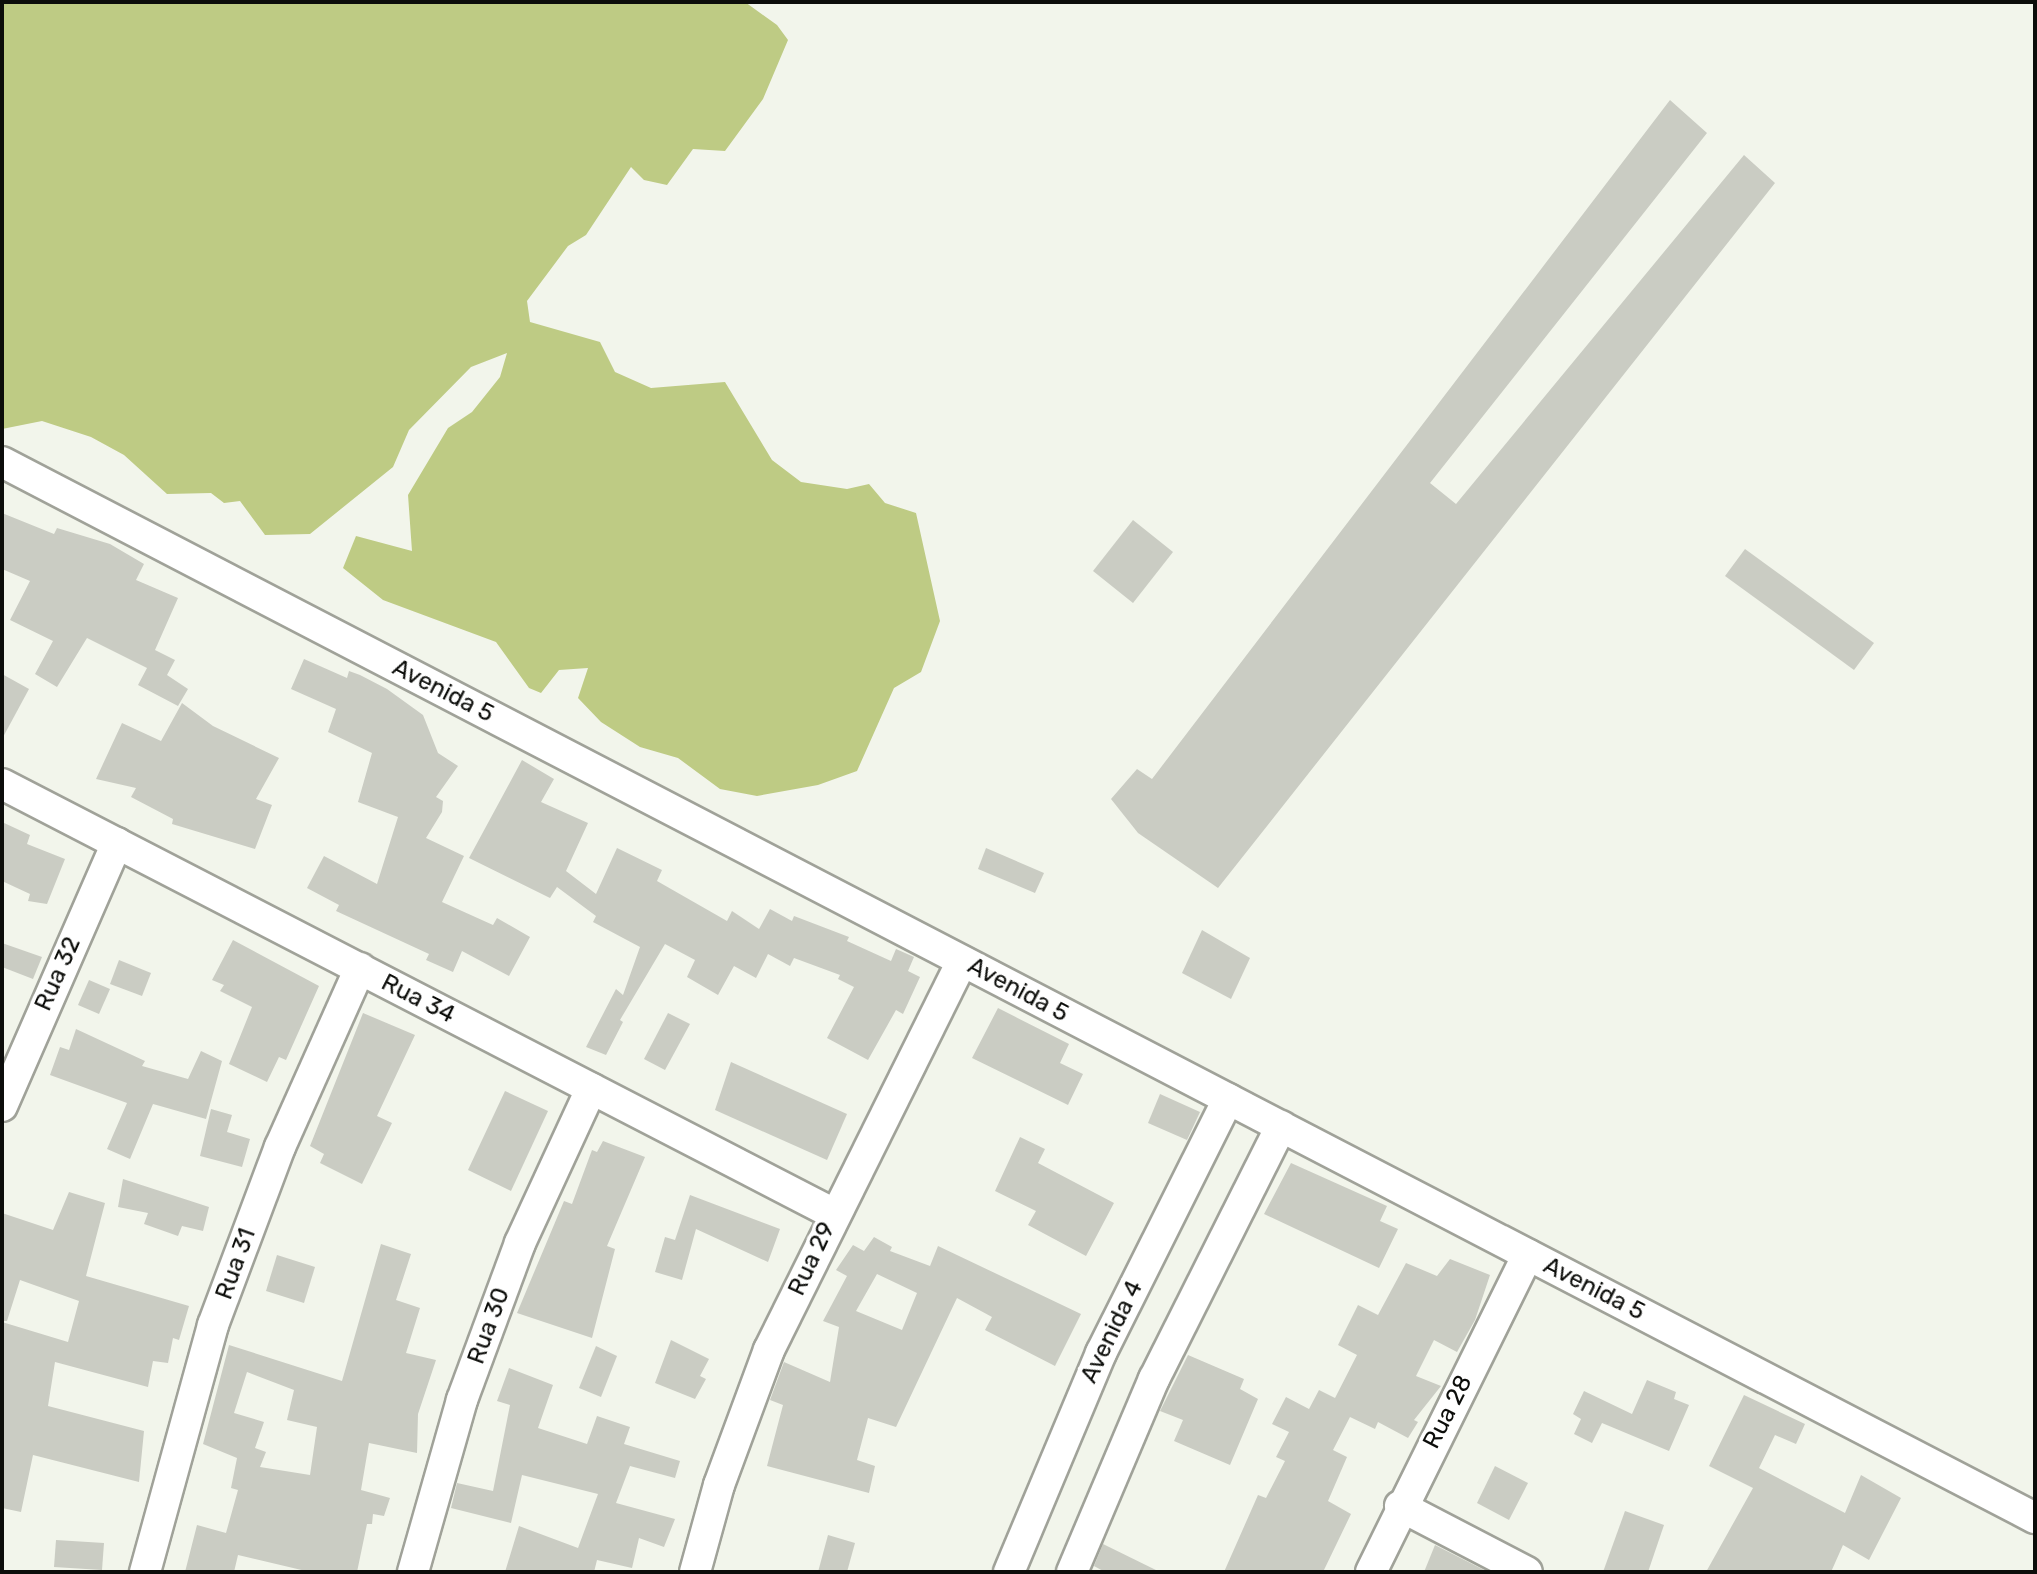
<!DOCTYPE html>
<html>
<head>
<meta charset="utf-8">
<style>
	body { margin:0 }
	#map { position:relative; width:2037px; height:1574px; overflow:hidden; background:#f2f5eb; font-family:Rubik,sans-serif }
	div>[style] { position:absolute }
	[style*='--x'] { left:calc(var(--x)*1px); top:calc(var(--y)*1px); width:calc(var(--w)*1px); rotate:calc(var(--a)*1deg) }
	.forest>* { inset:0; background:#becb84 }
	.building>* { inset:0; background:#caccc3 }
	.roads { filter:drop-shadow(2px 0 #a0a299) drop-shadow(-2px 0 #a0a299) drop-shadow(0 2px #a0a299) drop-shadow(0 -2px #a0a299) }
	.street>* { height:30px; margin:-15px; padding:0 15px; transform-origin:15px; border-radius:15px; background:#fff }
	span { translate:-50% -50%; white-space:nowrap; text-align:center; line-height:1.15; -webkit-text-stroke:7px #fff; paint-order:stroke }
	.street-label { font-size:24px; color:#0c0d0a }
	.frame { position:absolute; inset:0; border:4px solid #0c0d0a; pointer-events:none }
</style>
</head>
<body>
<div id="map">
	<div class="forest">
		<div style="clip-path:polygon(2px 2px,745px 2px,777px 25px,788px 40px,763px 99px,725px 151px,693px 149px,667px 185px,644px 180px,631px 167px,586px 235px,568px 246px,527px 301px,530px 322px,600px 342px,615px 372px,651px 388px,725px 382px,772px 460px,801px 482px,847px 489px,869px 484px,885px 503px,916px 513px,940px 621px,921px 672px,894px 688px,857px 771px,818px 785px,757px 796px,720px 789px,678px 758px,640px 747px,601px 722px,578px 698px,588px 668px,559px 670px,541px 693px,529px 688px,496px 642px,383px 600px,343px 568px,356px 536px,412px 551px,408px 495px,448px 428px,472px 412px,500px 377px,507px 353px,471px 367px,409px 430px,393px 467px,310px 534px,265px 535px,240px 501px,224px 503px,211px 493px,167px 494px,124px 455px,91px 437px,42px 421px,2px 429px)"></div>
	</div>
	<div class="building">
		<div style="clip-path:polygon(1670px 100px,1707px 133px,1430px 483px,1456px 504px,1744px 155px,1775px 183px,1218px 888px,1138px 833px,1111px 799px,1137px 769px,1152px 779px)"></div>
		<div style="clip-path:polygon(2px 513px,54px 534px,57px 528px,110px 544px,144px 564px,136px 580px,178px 598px,155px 650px,175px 660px,167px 675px,188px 689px,178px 706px,138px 685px,147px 668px,87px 638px,57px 687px,35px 674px,53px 641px,10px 620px,30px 581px,2px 569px)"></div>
		<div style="clip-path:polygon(1133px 520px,1173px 552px,1133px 603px,1093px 571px)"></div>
		<div style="clip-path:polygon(1745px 549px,1874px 643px,1854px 670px,1725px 576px)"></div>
		<div style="clip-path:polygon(304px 659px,347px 678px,349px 671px,360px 675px,387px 689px,423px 715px,438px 753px,458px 766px,436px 797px,443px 801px,442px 812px,426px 838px,464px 856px,442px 902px,493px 925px,497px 918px,530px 937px,509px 976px,462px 951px,453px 972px,426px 960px,429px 954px,336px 911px,339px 905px,307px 888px,324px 856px,377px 884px,398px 817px,358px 802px,372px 753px,328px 732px,336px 709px,291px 689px)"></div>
		<div style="clip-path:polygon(2px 674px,29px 689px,2px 739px)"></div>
		<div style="clip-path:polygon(182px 703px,213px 726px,279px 758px,256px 799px,272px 805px,255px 849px,172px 824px,173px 819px,131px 797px,136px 788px,96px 779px,122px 723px,161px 741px)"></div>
		<div style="clip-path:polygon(522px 760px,554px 779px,541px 802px,588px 823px,566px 871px,596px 894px,617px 848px,662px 870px,657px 881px,727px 921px,732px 911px,759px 929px,770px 909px,792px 921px,794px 916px,849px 937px,847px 941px,891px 961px,896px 949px,914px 957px,908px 971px,920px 977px,903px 1014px,896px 1010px,868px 1060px,827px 1038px,854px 987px,838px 979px,840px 975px,794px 958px,790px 966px,768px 954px,756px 978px,734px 966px,718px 995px,687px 977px,695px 960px,665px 944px,620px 1020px,623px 1022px,606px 1055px,586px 1047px,616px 989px,623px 995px,640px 947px,593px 922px,596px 916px,557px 887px,550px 898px,469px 858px)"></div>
		<div style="clip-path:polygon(2px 822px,30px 835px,27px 844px,65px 859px,47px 904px,28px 901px,30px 894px,2px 881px)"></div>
		<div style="clip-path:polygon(986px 848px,1044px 873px,1035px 893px,978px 869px)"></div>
		<div style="clip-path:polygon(1202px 930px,1250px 958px,1231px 999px,1182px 973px)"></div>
		<div style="clip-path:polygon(233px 940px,319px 986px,286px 1060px,279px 1057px,267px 1082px,229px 1064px,252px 1007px,220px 991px,224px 985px,212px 980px)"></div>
		<div style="clip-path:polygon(2px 943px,42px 957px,33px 979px,2px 967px)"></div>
		<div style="clip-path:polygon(119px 960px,151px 973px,142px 996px,110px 984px)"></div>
		<div style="clip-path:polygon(89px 980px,110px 989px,99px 1014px,78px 1005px)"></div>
		<div style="clip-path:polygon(998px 1008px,1069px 1044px,1060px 1063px,1083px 1074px,1068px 1105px,972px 1058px)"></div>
		<div style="clip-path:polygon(363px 1013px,415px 1035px,377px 1116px,392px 1123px,362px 1184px,320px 1163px,324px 1154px,310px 1146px)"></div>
		<div style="clip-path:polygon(668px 1013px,690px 1024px,665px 1070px,644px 1059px)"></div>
		<div style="clip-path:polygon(76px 1029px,145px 1061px,142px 1066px,188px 1079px,201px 1051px,222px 1061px,206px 1119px,153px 1104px,130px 1159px,107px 1149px,127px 1103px,50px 1075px,60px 1047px,69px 1050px)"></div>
		<div style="clip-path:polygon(731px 1062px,847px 1114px,827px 1160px,715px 1110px)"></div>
		<div style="clip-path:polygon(505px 1091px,548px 1111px,511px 1191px,468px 1170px)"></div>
		<div style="clip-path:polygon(1160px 1094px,1200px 1112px,1187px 1140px,1148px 1123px)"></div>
		<div style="clip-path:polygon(211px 1109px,232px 1115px,227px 1132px,250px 1139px,242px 1167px,200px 1156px)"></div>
		<div style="clip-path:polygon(1020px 1137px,1045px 1149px,1038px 1163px,1114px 1203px,1086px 1256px,1028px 1225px,1036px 1211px,995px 1191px)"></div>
		<div style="clip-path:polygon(603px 1141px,645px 1157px,607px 1246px,615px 1249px,592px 1338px,517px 1313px,564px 1201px,572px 1204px,592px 1150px,597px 1152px)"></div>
		<div style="clip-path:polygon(1291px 1163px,1387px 1206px,1380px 1221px,1398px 1229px,1379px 1268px,1264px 1214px)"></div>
		<div style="clip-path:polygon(123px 1179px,209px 1207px,203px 1231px,182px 1226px,178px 1236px,144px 1224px,148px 1213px,118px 1207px)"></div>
		<div style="clip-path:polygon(69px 1192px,105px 1203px,86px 1276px,189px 1306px,179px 1340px,173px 1338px,168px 1363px,153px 1361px,148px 1387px,55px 1362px,48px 1406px,144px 1431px,139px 1482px,33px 1455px,21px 1512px,2px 1508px,2px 1322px,68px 1342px,79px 1301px,20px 1280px,7px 1321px,2px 1321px,2px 1213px,53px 1230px)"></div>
		<div style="clip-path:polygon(690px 1195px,780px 1229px,768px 1262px,696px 1229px,682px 1280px,655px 1272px,665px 1237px,675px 1240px)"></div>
		<div style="clip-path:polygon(evenodd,874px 1237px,892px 1247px,890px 1251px,930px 1266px,938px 1246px,1081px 1314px,1055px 1366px,985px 1330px,992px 1317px,957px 1298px,896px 1427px,868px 1418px,857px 1460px,875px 1466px,869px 1493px,767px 1466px,783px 1405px,770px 1400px,784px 1362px,830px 1382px,839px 1327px,823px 1321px,847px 1276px,836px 1270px,853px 1245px,864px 1251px,874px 1237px,877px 1274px,917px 1293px,902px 1330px,856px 1311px,877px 1274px)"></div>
		<div style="clip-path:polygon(evenodd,381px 1244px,411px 1254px,396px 1300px,420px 1308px,406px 1353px,436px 1360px,418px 1414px,417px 1453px,369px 1443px,361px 1490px,390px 1498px,384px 1516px,373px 1514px,372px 1524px,367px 1524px,357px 1572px,310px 1572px,238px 1555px,234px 1572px,185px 1572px,197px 1525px,226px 1533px,238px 1490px,231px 1488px,237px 1458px,203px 1444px,229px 1345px,342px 1381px,381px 1244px,247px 1372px,294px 1390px,287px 1420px,317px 1427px,310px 1475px,260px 1467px,266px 1452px,255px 1448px,264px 1422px,234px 1413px,247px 1372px)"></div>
		<div style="clip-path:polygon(277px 1255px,315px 1267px,304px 1303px,266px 1291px)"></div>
		<div style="clip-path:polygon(1450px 1259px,1490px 1275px,1475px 1320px,1457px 1352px,1434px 1340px,1416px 1376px,1441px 1386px,1414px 1420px,1418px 1422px,1408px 1438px,1378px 1422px,1375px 1429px,1350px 1417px,1333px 1450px,1347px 1457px,1328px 1501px,1351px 1514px,1323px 1572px,1224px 1572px,1258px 1495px,1266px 1498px,1285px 1461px,1276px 1457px,1289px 1432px,1272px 1424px,1286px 1397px,1309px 1409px,1319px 1390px,1335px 1398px,1357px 1355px,1338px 1345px,1358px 1305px,1378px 1315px,1406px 1263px,1437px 1276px)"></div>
		<div style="clip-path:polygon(671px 1340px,709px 1359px,700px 1376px,706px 1379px,695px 1399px,655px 1383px)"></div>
		<div style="clip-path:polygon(596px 1346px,617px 1356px,601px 1397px,579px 1388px)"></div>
		<div style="clip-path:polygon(1188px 1355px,1244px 1379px,1240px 1389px,1258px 1399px,1230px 1465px,1174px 1441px,1183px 1420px,1160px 1411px)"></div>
		<div style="clip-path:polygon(509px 1368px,553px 1385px,538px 1428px,587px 1444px,597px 1416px,630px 1427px,624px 1444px,680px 1461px,675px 1478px,630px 1466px,616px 1503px,675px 1519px,664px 1547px,639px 1538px,632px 1568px,597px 1560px,594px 1572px,505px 1572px,519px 1526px,578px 1548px,598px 1494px,522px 1475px,511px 1523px,451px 1508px,457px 1483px,493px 1491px,510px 1405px,497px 1401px)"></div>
		<div style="clip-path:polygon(1647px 1380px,1676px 1392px,1674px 1399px,1689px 1405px,1669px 1451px,1602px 1423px,1592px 1443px,1574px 1434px,1581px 1419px,1573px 1414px,1584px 1391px,1632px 1414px)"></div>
		<div style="clip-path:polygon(1744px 1395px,1805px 1424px,1796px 1444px,1775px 1435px,1759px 1468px,1845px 1513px,1861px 1475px,1901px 1498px,1869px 1560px,1843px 1545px,1831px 1572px,1706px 1572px,1753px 1488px,1709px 1466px)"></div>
		<div style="clip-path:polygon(1495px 1466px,1528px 1483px,1509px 1520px,1477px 1503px)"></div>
		<div style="clip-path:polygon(1625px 1511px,1664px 1525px,1648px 1572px,1603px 1572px)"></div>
		<div style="clip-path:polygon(828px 1535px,855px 1543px,847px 1572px,818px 1572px)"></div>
		<div style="clip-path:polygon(56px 1540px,104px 1543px,102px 1570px,54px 1567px)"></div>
		<div style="clip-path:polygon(1103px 1544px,1160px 1572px,1105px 1572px,1094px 1566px)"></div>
		<div style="clip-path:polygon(1435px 1545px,1488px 1572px,1424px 1572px)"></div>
	</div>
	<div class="roads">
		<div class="street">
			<div style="--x:2;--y:462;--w:2291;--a:27.45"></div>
			<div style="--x:2;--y:784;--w:937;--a:27.33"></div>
			<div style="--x:2;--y:1106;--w:287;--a:-66.4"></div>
			<div style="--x:1400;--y:1506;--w:143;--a:27.5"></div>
			<div style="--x:145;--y:1572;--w:256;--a:-74.6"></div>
			<div style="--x:213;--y:1325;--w:190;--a:-69.4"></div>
			<div style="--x:280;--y:1147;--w:196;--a:-65.9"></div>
			<div style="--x:413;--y:1572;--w:179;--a:-74.1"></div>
			<div style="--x:462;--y:1400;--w:167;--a:-69.7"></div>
			<div style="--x:520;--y:1243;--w:170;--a:-65.2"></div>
			<div style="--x:695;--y:1572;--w:90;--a:-74.6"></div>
			<div style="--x:719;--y:1485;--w:144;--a:-69.7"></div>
			<div style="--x:769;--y:1350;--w:434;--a:-63.6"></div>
			<div style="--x:1009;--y:1572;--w:238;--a:-67.2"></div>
			<div style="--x:1101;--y:1353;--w:284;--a:-63.4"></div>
			<div style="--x:1072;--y:1572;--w:210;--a:-67"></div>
			<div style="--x:1154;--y:1379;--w:283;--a:-63.3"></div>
			<div style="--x:1371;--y:1572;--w:354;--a:-63.7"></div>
		</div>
	</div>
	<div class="street-label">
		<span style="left:443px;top:691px;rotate:27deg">Avenida 5</span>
		<span style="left:58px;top:974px;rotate:-66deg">Rua 32</span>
		<span style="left:1018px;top:990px;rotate:28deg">Avenida 5</span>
		<span style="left:418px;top:999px;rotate:27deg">Rua 34</span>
		<span style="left:812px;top:1259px;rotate:-65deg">Rua 29</span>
		<span style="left:236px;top:1264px;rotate:-70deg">Rua 31</span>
		<span style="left:1594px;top:1289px;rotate:27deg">Avenida 5</span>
		<span style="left:489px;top:1326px;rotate:-70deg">Rua 30</span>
		<span style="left:1112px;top:1332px;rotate:-64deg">Avenida 4</span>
		<span style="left:1448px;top:1412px;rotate:-63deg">Rua 28</span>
	</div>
	<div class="frame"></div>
</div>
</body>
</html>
